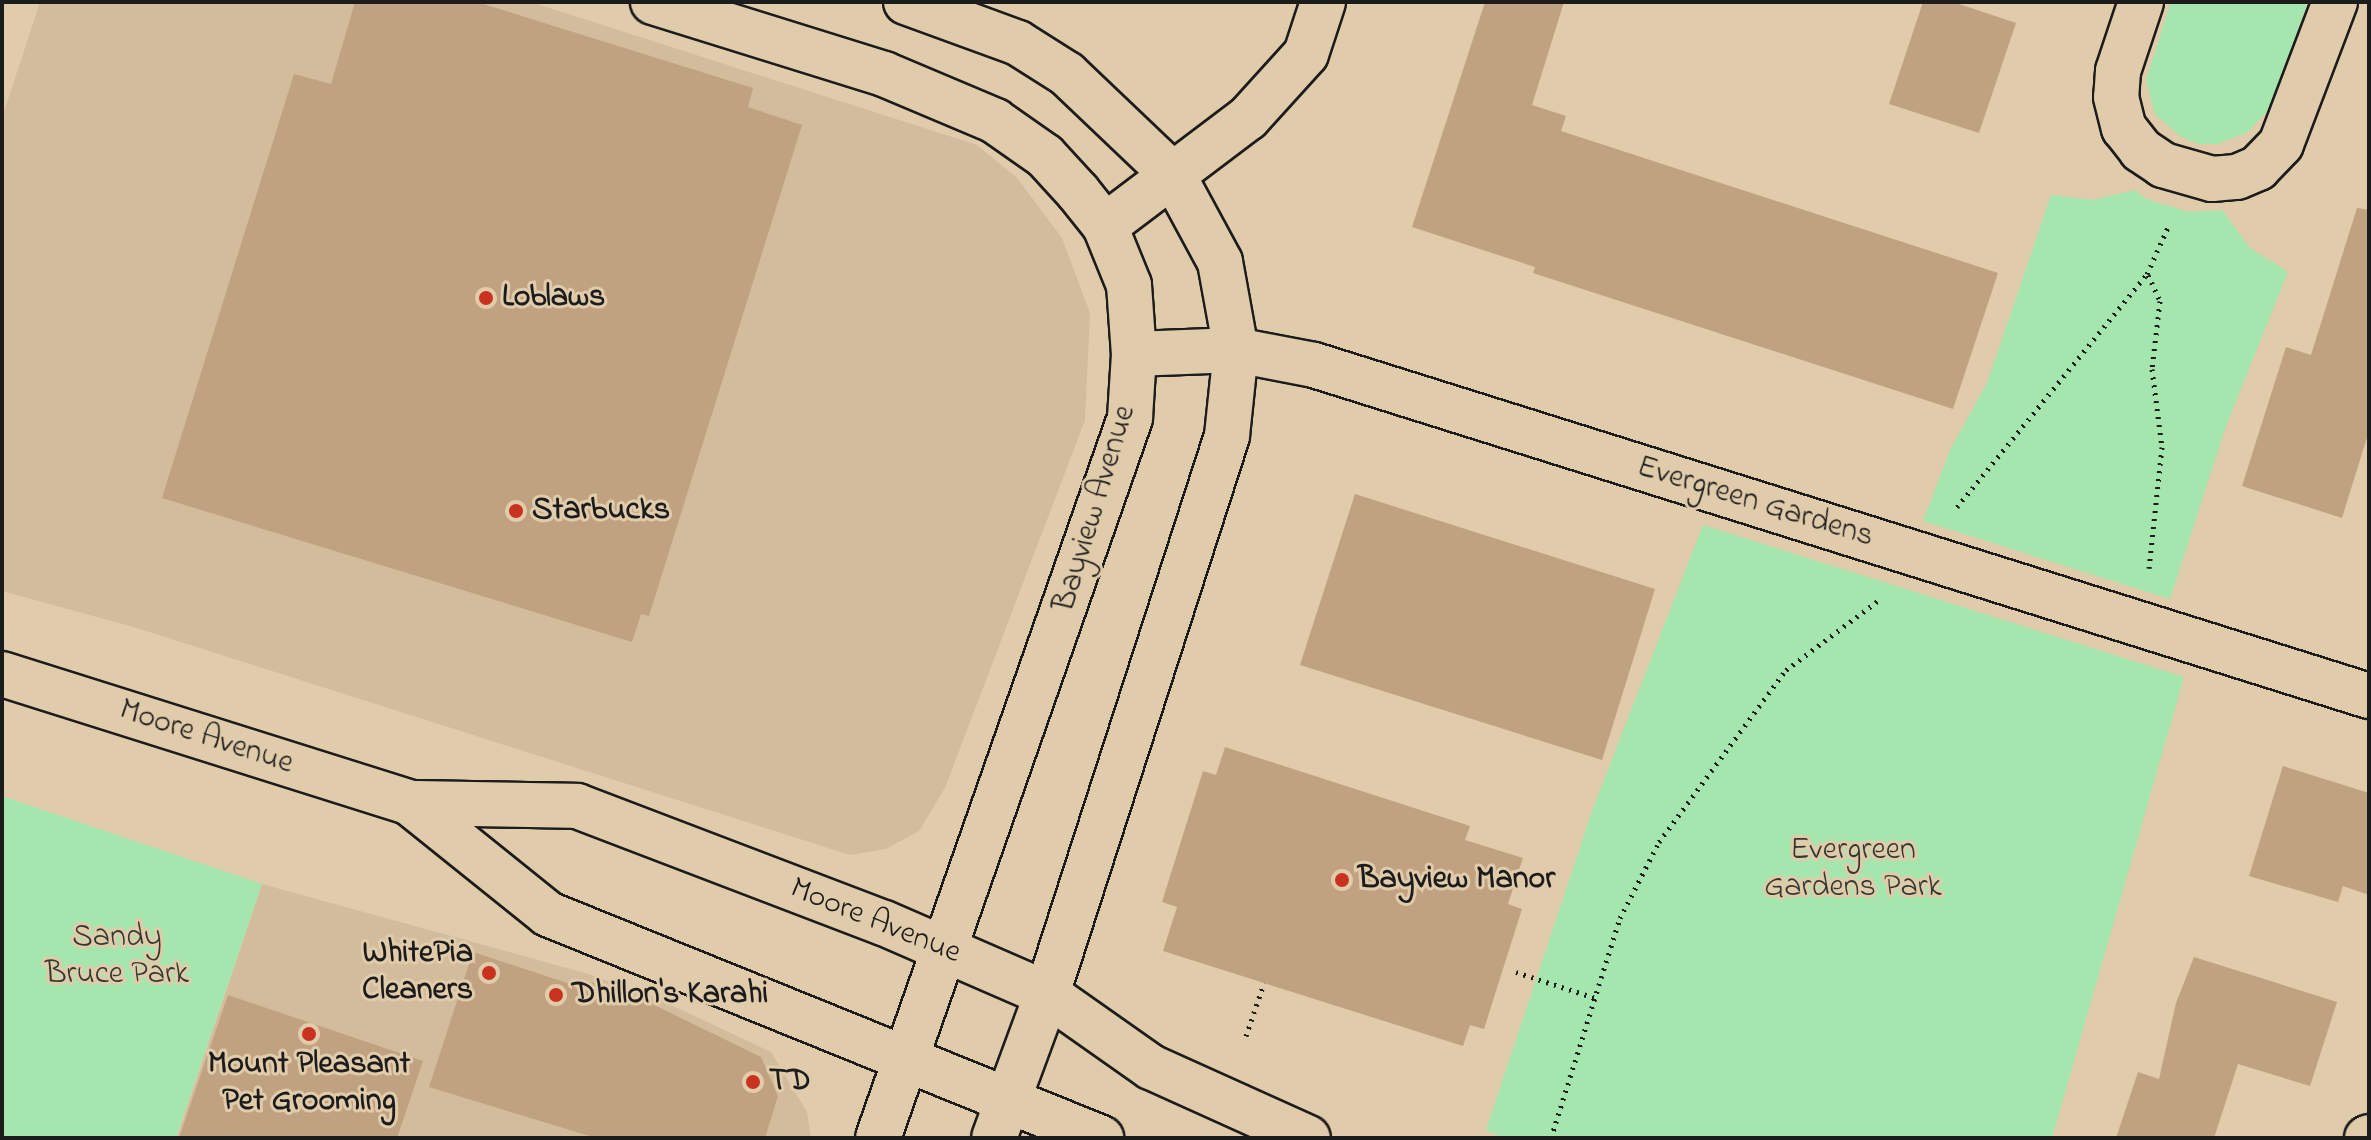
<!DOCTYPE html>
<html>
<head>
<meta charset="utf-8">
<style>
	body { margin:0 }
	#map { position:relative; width:2371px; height:1140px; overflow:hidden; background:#e0cbaa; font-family:"Indie Flower",sans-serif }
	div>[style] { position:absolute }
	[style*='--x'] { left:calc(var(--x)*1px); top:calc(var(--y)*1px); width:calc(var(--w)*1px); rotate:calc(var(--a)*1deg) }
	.built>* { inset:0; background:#d2bc9b }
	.green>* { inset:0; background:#a5e5ae }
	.building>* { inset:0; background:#c0a281 }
	.path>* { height:5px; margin-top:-2.5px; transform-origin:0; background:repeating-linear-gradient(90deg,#1c1c1c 0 2px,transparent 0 8px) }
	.roads { filter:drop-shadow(2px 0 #1c1c1c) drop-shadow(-2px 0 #1c1c1c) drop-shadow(0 2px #1c1c1c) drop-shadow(0 -2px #1c1c1c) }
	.minor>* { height:44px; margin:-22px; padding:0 22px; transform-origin:22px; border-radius:22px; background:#e0cbaa }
	.tertiary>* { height:44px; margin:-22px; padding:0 22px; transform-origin:22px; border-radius:22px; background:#e0cbaa }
	.secondary>* { height:44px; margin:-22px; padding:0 22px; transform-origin:22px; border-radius:22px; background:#e0cbaa }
	.dots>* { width:22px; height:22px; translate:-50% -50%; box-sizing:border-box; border:4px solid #e0cbaa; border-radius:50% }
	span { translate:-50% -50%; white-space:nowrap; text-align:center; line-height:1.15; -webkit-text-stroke:6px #e0cbaa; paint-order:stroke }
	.poi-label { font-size:32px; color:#1c1c1c; font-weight:700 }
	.left { translate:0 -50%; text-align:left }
	.right { translate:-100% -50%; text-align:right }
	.street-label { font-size:32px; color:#1c1c1c }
	.park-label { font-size:32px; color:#313a32 }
	.frame { position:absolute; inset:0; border:4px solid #1c1c1c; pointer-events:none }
</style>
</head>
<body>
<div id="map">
	<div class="built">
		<div style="clip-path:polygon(40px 2px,531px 2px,977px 145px,1017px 178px,1062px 238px,1090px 313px,1085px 420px,945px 788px,919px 831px,886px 849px,850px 855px,137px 628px,2px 591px,2px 118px)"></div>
		<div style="clip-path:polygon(262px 884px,585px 973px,652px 996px,771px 1052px,807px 1112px,811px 1138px,177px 1138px)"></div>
	</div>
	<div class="green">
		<div style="clip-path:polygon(2171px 2px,2308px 2px,2271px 107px,2248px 132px,2217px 144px,2199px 144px,2180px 136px,2155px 114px,2146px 80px)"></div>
		<div style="clip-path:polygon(2135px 190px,2146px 199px,2189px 212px,2222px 210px,2250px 248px,2288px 272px,2226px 426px,2170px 599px,1923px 521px,1950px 450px,1987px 383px,2051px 195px,2093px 200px)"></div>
		<div style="clip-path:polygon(1703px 525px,2184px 677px,2052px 1138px,1504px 1138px,1486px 1130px,1593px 808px)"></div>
		<div style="clip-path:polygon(2px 796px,262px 884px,176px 1138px,2px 1138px)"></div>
	</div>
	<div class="building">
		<div style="clip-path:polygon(355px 2px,477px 2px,753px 88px,748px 107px,802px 125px,649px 616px,641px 614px,632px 642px,162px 498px,294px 74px,331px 84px)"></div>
		<div style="clip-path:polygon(1485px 2px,1564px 2px,1532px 105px,1566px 116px,1561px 131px,1998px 273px,1953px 409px,1533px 273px,1535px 267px,1412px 227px)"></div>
		<div style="clip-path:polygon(1923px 2px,1953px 2px,2016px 23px,1979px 133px,1889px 104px)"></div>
		<div style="clip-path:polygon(2357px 208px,2369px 210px,2369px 431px,2342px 518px,2242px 486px,2286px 347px,2311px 355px)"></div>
		<div style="clip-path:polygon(1355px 494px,1655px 589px,1602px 760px,1300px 665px)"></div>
		<div style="clip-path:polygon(1225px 747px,1470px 826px,1465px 840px,1523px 858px,1508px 904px,1522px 909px,1484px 1029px,1470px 1025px,1463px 1046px,1163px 951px,1177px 907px,1162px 902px,1203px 771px,1216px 775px)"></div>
		<div style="clip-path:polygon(2283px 766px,2369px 793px,2369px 895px,2343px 886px,2338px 902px,2249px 876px)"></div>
		<div style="clip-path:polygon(473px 952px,576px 986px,579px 978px,648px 1002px,761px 1057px,778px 1096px,765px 1138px,596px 1138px,429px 1087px)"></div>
		<div style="clip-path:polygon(2194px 957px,2337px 1002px,2310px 1086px,2238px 1064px,2214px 1138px,2116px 1138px,2138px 1072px,2159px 1079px,2176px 1003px)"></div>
		<div style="clip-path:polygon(228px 995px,423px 1061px,397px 1138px,179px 1138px)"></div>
	</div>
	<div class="path">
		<div style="--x:2148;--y:275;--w:29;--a:65"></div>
		<div style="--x:2160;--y:301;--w:68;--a:96.7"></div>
		<div style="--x:2152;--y:369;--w:79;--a:82.7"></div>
		<div style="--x:2162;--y:447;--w:122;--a:96.1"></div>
		<div style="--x:1957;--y:507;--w:301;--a:-50.8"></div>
		<div style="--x:2147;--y:274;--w:54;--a:-65.8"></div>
		<div style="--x:1516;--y:972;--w:83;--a:18.2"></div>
		<div style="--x:1246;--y:1036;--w:56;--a:-71.2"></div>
		<div style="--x:1551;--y:1138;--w:231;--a:-72.6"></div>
		<div style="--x:1620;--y:918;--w:85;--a:-62.8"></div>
		<div style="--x:1659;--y:842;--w:214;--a:-53.6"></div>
		<div style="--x:1786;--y:670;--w:116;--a:-37"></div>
	</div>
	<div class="roads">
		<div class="minor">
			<div style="--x:2141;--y:2;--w:73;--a:108.4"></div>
			<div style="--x:2118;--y:71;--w:26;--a:94"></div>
			<div style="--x:2116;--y:97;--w:32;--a:76"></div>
			<div style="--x:2124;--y:128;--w:28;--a:52"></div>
			<div style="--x:2141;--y:150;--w:27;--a:34"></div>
			<div style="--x:2163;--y:165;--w:51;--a:15.9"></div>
			<div style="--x:2212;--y:179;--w:25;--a:-5"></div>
			<div style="--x:2237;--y:177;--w:23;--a:-23"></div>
			<div style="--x:2258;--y:168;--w:33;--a:-46"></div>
			<div style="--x:2281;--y:144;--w:152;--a:-69.2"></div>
			<div style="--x:1105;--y:226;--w:179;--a:-37.1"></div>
			<div style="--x:1248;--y:118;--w:86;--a:-47.8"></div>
			<div style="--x:1306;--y:54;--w:55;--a:-71.9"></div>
			<div style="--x:1134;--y:354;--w:102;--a:-2.2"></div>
			<div style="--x:1236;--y:350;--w:79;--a:10.9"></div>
			<div style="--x:1314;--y:365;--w:1106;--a:17.42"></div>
			<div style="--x:2367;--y:1138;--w:2;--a:-27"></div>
		</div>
		<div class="tertiary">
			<div style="--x:2;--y:674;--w:428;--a:17.5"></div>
			<div style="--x:410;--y:803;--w:167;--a:1"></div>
			<div style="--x:577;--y:806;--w:329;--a:20.9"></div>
			<div style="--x:884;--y:923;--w:178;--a:23.5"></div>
			<div style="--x:1047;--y:994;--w:127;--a:35.1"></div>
			<div style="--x:1151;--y:1067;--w:172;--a:24.3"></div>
			<div style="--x:410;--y:803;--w:177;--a:38.8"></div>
			<div style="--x:548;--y:914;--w:597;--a:22.05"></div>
		</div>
		<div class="secondary">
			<div style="--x:653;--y:2;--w:242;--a:17.3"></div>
			<div style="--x:884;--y:74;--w:121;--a:22.9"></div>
			<div style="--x:995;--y:121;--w:61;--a:35"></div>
			<div style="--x:1045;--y:156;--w:49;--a:47.5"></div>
			<div style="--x:1078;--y:192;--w:43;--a:51.5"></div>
			<div style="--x:1105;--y:226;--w:64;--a:67.9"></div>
			<div style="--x:1129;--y:285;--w:69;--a:85.9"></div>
			<div style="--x:1134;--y:354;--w:64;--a:93.6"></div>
			<div style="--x:1130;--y:418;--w:763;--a:109.29"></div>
			<div style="--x:906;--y:2;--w:119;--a:20.1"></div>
			<div style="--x:1018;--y:43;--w:58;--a:32.3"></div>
			<div style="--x:1067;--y:74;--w:146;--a:43.6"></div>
			<div style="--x:1173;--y:175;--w:99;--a:61.6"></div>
			<div style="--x:1220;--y:262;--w:89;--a:79.7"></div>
			<div style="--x:1236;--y:350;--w:86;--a:96"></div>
			<div style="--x:1227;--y:436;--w:586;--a:107.88"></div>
			<div style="--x:1047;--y:994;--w:153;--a:110.2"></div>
		</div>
	</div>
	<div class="dots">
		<div style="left:486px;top:298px;background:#c8321e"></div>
		<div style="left:516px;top:511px;background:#c8321e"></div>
		<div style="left:1342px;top:880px;background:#c8321e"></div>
		<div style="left:489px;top:973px;background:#c8321e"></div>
		<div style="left:556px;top:995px;background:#c8321e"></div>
		<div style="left:309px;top:1034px;background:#c8321e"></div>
		<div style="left:753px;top:1082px;background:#c8321e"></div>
	</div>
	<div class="poi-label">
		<span class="left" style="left:502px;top:298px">Loblaws</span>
		<span class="left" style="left:532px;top:511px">Starbucks</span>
		<span class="left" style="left:1358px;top:880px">Bayview Manor</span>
		<span class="right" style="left:473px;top:973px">WhitePia<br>Cleaners</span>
		<span class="left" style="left:572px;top:995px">Dhillon's Karahi</span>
		<span style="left:309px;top:1084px">Mount Pleasant<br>Pet Grooming</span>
		<span class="left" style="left:769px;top:1082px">TD</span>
	</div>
	<div class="street-label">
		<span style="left:1755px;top:503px;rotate:17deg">Evergreen Gardens</span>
		<span style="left:1096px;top:509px;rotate:-73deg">Bayview Avenue</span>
		<span style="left:206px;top:738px;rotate:18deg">Moore Avenue</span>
		<span style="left:875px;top:922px;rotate:22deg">Moore Avenue</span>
	</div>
	<div class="park-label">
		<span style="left:1853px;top:870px">Evergreen<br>Gardens Park</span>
		<span style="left:117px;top:957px">Sandy<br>Bruce Park</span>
	</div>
	<div class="frame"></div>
</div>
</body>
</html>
